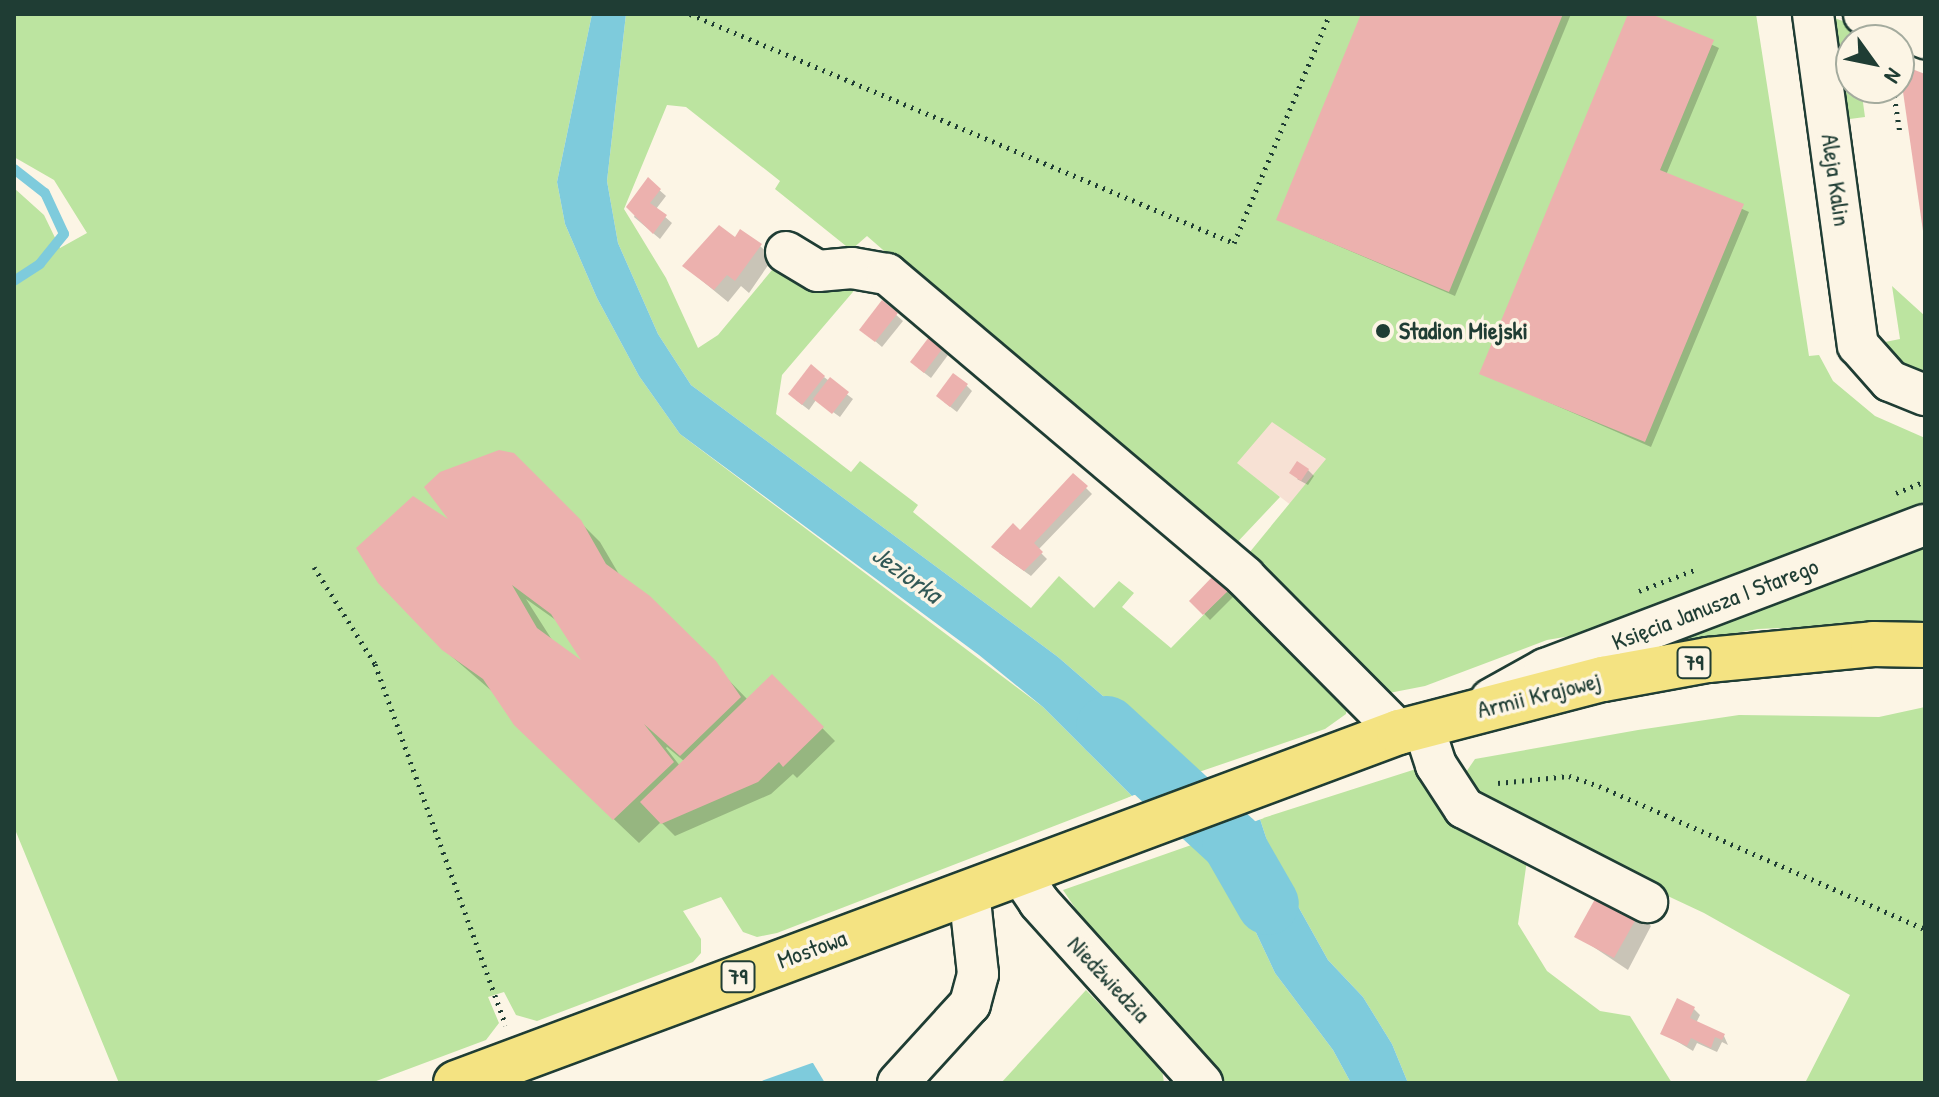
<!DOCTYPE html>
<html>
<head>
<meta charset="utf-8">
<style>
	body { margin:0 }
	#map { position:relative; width:1939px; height:1097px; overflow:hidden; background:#fcf5e5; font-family:"Patrick Hand",sans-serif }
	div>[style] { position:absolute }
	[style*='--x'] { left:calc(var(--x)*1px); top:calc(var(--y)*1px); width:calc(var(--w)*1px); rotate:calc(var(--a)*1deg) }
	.built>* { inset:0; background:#f7e1d4 }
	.green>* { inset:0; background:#bce4a0 }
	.water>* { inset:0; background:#7ecbdc }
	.pier>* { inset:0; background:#fcf5e5 }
	.shadow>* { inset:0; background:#0003 }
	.stream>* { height:10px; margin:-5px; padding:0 5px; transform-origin:5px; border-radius:5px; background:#7ecbdc }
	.river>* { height:62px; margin:-31px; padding:0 31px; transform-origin:31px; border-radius:31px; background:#7ecbdc }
	.building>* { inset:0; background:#ecb1ae }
	.path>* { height:5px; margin-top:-2.5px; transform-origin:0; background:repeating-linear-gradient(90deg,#1f3d34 0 2px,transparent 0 8px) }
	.roads { filter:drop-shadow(2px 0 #1f3d34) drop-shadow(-2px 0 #1f3d34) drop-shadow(0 2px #1f3d34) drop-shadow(0 -2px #1f3d34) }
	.minor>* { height:40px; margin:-20px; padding:0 20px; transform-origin:20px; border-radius:20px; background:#fcf5e5 }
	.major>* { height:44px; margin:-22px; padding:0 22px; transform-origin:22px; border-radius:22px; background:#f4e382 }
	.dots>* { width:22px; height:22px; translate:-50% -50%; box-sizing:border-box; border:4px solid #fcf5e5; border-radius:50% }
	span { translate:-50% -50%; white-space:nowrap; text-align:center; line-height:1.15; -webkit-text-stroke:7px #fcf5e5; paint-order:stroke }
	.shield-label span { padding:2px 6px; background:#fcf5e5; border:2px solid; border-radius:6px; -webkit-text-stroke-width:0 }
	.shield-label { font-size:22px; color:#1f3d34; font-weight:700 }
	.street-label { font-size:24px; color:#1f3d34 }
	.poi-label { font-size:24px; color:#1f3d34; font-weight:700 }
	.left { translate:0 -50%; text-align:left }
	.water-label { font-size:26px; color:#325956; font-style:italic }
	.frame { position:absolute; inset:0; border:16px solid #1f3d34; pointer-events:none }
	.north { position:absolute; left:1835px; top:24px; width:80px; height:80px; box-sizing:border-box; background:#fcf5e5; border:2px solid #a4ab9e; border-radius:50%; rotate:123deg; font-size:22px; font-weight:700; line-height:32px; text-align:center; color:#1f3d34 }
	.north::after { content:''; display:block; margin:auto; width:28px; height:36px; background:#1f3d34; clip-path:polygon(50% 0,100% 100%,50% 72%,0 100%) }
</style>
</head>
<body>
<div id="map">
	<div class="built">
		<div style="clip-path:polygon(1272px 421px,1327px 460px,1292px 506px,1236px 463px)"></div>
	</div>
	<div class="green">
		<div style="clip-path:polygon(14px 14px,592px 14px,557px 182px,565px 224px,597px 298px,639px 376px,680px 434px,1043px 707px,1132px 796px,777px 933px,757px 937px,743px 932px,721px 897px,683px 911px,701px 939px,701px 953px,693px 962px,537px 1021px,516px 1015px,504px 992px,488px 997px,499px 1023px,486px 1040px,371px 1083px,119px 1083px,14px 827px,14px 188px,44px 215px,60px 248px,87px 233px,54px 180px,14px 157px)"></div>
		<div style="clip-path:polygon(626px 14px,1756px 14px,1809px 356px,1819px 355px,1833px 381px,1875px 416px,1925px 438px,1925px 503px,1594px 632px,1547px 640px,1425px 686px,1384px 694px,1240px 564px,1326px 459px,1272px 422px,1237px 463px,1280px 497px,1229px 551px,867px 236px,851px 250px,775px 189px,780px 181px,686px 107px,667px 105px,624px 209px,666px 278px,698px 348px,718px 335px,782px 258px,858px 286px,782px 375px,776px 414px,851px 472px,860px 461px,918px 505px,913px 512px,1031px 608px,1059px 576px,1094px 608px,1119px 581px,1134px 593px,1122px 607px,1171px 648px,1228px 590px,1214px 575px,1221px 569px,1347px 705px,1346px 714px,1325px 729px,1193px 774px,1058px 657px,691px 385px,658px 334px,618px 243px,607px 181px)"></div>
		<div style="clip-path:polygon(1829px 16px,1851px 24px,1851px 88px,1861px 88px,1865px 117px,1842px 120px)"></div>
		<div style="clip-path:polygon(1892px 286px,1925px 316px,1925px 380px,1909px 373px,1875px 344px,1900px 339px)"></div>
		<div style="clip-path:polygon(1925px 545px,1925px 622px,1758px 629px,1659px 647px)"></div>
		<div style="clip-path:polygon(1925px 707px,1925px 1083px,1805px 1083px,1850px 995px,1704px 913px,1527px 830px,1474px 798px,1464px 775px,1475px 759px,1638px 730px,1739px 715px,1879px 717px)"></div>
		<div style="clip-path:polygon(1416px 769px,1527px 860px,1518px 924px,1547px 971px,1600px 1011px,1630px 1016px,1672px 1083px,1408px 1083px,1392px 1044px,1363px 997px,1328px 960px,1275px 865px,1260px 819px)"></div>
		<div style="clip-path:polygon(1197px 843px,1236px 890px,1275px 973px,1333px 1050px,1351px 1083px,1225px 1083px,1118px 972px,1063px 890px)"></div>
		<div style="clip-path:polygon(1086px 990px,1162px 1069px,1164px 1083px,1001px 1083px)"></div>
	</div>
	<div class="water">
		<div style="clip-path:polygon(592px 14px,626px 14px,607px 181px,618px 243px,658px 334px,691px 385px,1058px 657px,1193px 774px,1132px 796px,1043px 707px,979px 655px,680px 434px,639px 376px,597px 298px,565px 224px,557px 182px)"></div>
		<div style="clip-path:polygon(1260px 819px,1275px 865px,1328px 960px,1363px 997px,1392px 1044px,1408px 1083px,1351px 1083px,1333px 1050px,1275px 973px,1236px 890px,1197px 843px)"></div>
		<div style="clip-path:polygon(813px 1063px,825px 1083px,756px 1083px,812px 1063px)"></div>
	</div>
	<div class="pier">
		<div style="clip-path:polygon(1196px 773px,1134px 800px,1128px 798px,1132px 796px)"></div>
		<div style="clip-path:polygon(1259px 816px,1264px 818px,1193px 844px,1195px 839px)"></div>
	</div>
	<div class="shadow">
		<div style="clip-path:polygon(1363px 14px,1571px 14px,1455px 296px,1278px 220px)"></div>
		<div style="clip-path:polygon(1630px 14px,1645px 14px,1719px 48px,1666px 175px,1749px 212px,1651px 447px,1482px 373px)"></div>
		<div style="clip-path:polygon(648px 180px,666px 196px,656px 209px,672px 223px,660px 239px,634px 217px)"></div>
		<div style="clip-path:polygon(735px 239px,760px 246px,773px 258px,749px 293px,741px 286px,728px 302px,684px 266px)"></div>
		<div style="clip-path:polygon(883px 303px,903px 321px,882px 347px,868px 335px)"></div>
		<div style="clip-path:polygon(929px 340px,948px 355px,931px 378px,918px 368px)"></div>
		<div style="clip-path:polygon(824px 377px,853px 399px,840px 417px,816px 400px,809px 410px,796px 400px)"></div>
		<div style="clip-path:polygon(966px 385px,972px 391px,957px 412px,944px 402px)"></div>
		<div style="clip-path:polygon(evenodd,513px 455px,600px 542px,620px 576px,648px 597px,748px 700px,772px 677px,835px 741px,797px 778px,793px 774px,771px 794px,675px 836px,661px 822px,639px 843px,541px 750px,494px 693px,443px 649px,446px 521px,513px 455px,526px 599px,560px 623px,587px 667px,554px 643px,526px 599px,513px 455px,667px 747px,685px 762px,680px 766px,666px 748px,667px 747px)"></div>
		<div style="clip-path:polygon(1308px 470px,1314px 476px,1308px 485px,1297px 479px)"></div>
		<div style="clip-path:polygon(1074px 476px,1092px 494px,1038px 550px,1047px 559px,1031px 576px,999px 553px)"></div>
		<div style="clip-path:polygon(1214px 578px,1233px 597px,1210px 620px,1192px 601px)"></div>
		<div style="clip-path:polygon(1639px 914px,1651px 926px,1628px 970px,1577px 936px)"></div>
		<div style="clip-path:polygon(1694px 1009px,1700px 1015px,1696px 1023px,1724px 1036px,1728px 1045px,1722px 1042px,1717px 1052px,1697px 1043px,1693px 1051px,1663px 1033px)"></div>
	</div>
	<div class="stream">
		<div style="--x:14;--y:169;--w:39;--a:38"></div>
		<div style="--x:45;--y:193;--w:45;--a:65.1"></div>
		<div style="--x:64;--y:234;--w:38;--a:129"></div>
		<div style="--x:40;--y:264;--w:31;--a:147"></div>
	</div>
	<div class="river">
		<div style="--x:1107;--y:727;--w:171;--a:42.6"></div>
		<div style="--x:1233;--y:843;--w:70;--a:60.2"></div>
	</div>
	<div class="building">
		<div style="clip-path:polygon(1361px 14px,1563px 14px,1449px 292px,1276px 220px)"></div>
		<div style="clip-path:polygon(1628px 14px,1651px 14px,1714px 40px,1660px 170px,1744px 204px,1645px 442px,1479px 374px)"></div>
		<div style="clip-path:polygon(1899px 64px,1925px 74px,1925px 231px,1923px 231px)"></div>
		<div style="clip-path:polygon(648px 177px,661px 189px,650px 203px,667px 215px,653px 234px,626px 207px)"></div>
		<div style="clip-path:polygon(719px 225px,735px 237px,740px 229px,762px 244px,735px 281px,727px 275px,714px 290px,682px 266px)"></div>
		<div style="clip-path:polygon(882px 300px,898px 313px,875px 342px,859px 330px)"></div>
		<div style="clip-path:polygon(929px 337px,943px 348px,924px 373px,910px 362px)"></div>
		<div style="clip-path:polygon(811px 364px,825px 376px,802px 405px,788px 394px)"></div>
		<div style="clip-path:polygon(953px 373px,968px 384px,950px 407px,936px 396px)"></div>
		<div style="clip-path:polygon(830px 377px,849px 392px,832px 414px,813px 399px)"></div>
		<div style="clip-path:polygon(evenodd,499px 450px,514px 453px,581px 520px,606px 564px,650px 596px,716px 661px,741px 697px,680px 756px,644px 724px,674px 762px,613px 820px,514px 725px,483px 679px,442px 650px,378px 583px,356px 548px,413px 496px,448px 519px,424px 487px,440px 472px,499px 450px,512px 585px,551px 614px,581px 660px,537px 628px,512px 585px)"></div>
		<div style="clip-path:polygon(1297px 461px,1309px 469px,1301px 481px,1289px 473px)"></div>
		<div style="clip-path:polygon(1073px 473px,1088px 486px,1034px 543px,1043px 552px,1024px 571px,991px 547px,1013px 523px,1020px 530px)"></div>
		<div style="clip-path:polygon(1214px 575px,1229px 590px,1203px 615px,1189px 601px)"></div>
		<div style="clip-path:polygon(772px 674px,824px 727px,783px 767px,779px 762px,758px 782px,661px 824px,640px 802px)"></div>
		<div style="clip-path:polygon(1600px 890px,1640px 912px,1614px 958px,1574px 937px)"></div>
		<div style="clip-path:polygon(1677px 998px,1695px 1007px,1690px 1018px,1725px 1034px,1722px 1040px,1715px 1037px,1711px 1048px,1691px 1038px,1687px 1046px,1660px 1034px)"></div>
	</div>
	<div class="path">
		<div style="--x:690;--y:14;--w:590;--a:22.83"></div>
		<div style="--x:1234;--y:243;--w:248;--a:-67.3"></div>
		<div style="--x:1893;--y:88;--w:46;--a:81.2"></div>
		<div style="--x:1868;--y:98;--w:26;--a:-11"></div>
		<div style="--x:1896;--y:493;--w:31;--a:-22"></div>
		<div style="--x:314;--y:567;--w:115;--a:57.8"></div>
		<div style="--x:375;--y:664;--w:384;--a:70.1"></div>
		<div style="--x:1639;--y:591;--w:62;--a:-20.8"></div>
		<div style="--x:1498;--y:783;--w:71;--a:-5.6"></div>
		<div style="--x:1569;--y:776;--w:32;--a:18"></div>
		<div style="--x:1599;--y:786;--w:356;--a:23.7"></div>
	</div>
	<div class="roads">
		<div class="minor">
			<div style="--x:1813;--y:14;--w:334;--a:82.3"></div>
			<div style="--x:1858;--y:345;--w:48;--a:48.4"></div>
			<div style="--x:1890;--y:381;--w:38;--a:22"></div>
			<div style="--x:1864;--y:14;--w:66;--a:21.5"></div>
			<div style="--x:786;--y:252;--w:37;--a:31"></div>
			<div style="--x:818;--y:271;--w:34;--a:-5"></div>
			<div style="--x:852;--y:268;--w:36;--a:10"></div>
			<div style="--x:887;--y:274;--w:469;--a:40.2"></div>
			<div style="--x:1245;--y:577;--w:218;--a:45.2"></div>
			<div style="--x:1491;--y:699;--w:62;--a:-29.1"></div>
			<div style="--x:1545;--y:669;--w:406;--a:-20.8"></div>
			<div style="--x:1423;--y:725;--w:42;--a:72"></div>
			<div style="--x:1436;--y:765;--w:51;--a:56.9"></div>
			<div style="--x:1464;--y:808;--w:206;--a:27.2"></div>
			<div style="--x:1019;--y:872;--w:36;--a:56"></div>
			<div style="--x:1039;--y:902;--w:244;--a:48"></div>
			<div style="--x:898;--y:1083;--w:107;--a:-47.7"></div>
			<div style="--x:970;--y:1004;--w:31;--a:-75"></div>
			<div style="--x:978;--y:974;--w:83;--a:-96.2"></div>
		</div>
		<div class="major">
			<div style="--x:456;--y:1083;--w:1006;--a:-20.42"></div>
			<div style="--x:1399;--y:732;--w:211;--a:-14.6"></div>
			<div style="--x:1603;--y:679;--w:107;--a:-10.3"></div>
			<div style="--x:1708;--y:660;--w:166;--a:-5.5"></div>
			<div style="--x:1873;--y:644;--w:52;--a:1.1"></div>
		</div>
	</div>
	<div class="dots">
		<div style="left:1383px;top:331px;background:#1f3d34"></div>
	</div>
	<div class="shield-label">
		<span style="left:1694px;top:663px">79</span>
		<span style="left:738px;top:977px">79</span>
	</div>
	<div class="street-label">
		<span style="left:1836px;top:180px;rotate:82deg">Aleja Kalin</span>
		<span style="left:1715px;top:604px;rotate:-21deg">Księcia Janusza I Starego</span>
		<span style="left:1539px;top:695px;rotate:-14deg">Armii Krajowej</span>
		<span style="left:812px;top:949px;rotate:-20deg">Mostowa</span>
		<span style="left:1109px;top:979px;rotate:47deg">Niedźwiedzia</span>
	</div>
	<div class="poi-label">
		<span class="left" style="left:1399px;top:331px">Stadion Miejski</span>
	</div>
	<div class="water-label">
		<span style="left:907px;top:574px;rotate:36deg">Jeziorka</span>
	</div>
	<div class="frame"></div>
	<div class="north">N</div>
</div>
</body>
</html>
